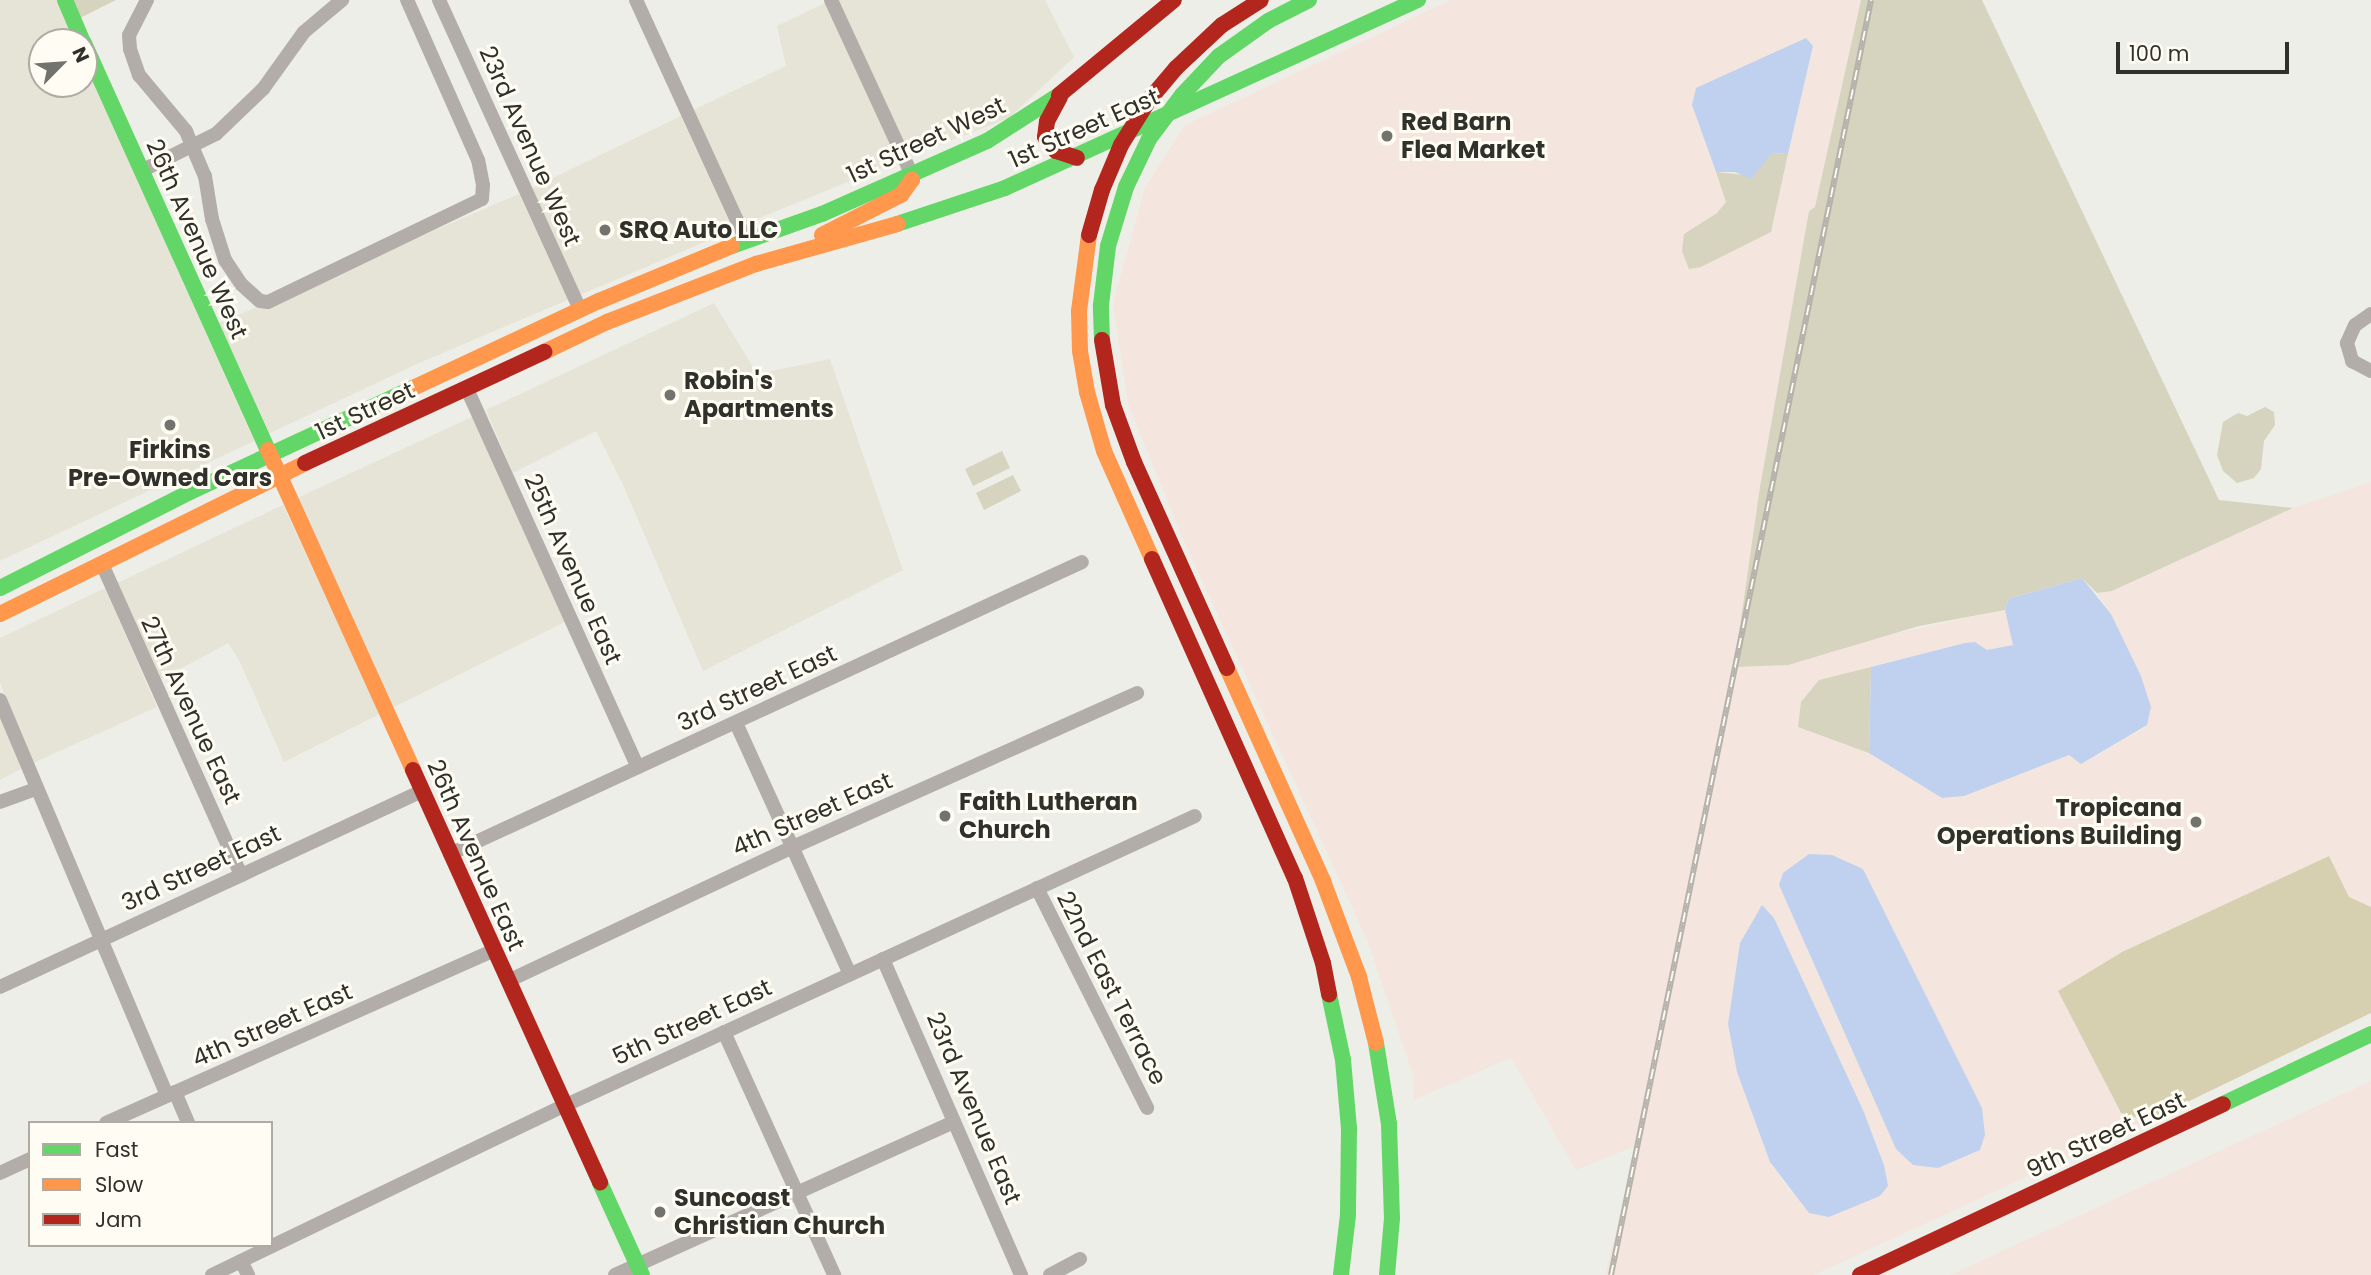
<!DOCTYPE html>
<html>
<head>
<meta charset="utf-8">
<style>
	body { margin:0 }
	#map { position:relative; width:2371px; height:1275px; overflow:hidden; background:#eeeee8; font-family:Poppins,sans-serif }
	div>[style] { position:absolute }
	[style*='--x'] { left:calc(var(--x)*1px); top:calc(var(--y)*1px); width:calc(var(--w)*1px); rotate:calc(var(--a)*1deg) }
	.built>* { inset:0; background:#e5e4d7 }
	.industrial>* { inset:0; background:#f4e6de }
	.green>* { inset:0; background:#d6d3be }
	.forest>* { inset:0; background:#d6d0b1 }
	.water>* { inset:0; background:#c0d1ef }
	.street>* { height:14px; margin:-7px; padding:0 7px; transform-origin:7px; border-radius:7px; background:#b2ada8 }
	.fast>* { height:16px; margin:-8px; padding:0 8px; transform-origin:8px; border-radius:8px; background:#63d668 }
	.slow>* { height:16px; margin:-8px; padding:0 8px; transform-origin:8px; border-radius:8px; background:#ff974d }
	.jam>* { height:16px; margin:-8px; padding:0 8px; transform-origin:8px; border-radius:8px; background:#b3261e }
	.rail>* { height:6px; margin-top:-3px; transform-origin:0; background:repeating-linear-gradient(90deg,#fffdf3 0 10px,#b5b2ac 0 20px); box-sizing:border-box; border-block:2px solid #b5b2ac }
	.dots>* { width:19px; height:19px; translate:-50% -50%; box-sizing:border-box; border:4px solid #fffdf3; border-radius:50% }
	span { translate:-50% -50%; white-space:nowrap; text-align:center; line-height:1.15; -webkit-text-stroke:6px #fffdf3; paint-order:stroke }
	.poi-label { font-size:24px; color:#31312c; font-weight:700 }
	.left { translate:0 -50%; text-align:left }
	.right { translate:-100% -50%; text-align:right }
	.street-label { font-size:24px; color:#31312c }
	.legend { position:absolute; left:28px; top:1121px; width:245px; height:126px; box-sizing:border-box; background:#fffdf3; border:2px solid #adaba3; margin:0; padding:9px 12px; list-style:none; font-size:21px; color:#31312c }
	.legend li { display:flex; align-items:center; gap:14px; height:35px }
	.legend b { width:35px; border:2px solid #adaba3 }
	.north { position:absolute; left:28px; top:28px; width:70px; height:70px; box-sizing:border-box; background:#fffdf3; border:2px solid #adaba3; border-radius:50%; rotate:65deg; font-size:19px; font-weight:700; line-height:28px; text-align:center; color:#31312c }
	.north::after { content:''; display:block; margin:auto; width:24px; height:32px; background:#73736e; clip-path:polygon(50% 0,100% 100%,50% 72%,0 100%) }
	.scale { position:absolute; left:2116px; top:42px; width:173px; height:32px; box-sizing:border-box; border:4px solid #31312c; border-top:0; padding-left:9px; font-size:21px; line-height:24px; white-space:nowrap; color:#31312c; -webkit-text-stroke:5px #fffdf3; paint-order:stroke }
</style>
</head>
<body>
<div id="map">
	<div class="built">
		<div style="clip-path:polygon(0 0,57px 0,76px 42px,42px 42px,42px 84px,84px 84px,84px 60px,254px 441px,0 561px)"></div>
		<div style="clip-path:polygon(838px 0,1045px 0,1074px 57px,1009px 118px,911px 156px)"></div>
		<div style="clip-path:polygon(825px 3px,899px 161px,745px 224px,693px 110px,786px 66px,777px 26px)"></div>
		<div style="clip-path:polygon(681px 116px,733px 230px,580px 295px,532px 188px)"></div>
		<div style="clip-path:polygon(519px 194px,568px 300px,419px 363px,266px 435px,217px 324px)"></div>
		<div style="clip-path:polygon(714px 303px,757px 374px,830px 359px,903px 570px,703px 671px,624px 487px,596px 431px,513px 473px,486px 410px)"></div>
		<div style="clip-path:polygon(474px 416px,565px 622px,392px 708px,295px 499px)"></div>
		<div style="clip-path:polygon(283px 505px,380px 714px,284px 762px,240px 662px,228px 643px,160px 680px,117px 583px)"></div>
		<div style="clip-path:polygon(105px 588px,157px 707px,33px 763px,0 683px,0 638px)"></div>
		<div style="clip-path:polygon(0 715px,21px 769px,0 780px)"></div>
	</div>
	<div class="industrial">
		<div style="clip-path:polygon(evenodd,1451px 0,1861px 0,1815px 207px,1809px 211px,1760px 487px,1734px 667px,2005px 610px,2014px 645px,1987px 650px,1975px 643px,1965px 643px,1819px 680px,1801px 702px,1798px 727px,1864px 749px,1942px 798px,1964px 796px,2069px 755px,2081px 764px,2147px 726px,2111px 614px,2097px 593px,2113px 591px,2293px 508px,2371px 482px,2371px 907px,2349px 897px,2329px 856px,2122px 952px,2058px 991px,2120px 1113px,2148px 1121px,1814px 1275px,1605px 1275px,1638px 1145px,1576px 1170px,1511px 1058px,1414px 1100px,1413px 1075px,1367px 940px,1182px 537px,1128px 404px,1113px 304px,1145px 187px,1185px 125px,1451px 0,1813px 46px,1771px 232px,1684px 234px,1717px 213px,1726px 202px,1692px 106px,1813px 46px,1451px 0,1863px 869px,1965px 1079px,1980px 1150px,1939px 1168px,1896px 1149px,1779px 885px,1783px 873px,1863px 869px,1451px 0,1763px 906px,1774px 918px,1875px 1139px,1884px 1165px,1880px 1196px,1868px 1199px,1791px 1193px,1770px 1162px,1737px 1072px,1763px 906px)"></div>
		<div style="clip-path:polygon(2371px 1081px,2371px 1275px,1950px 1275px)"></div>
	</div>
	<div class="green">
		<div style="clip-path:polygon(72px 0,116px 0,80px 18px)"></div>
		<div style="clip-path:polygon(1861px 0,1982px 0,2219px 500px,2293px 508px,2112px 591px,2097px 593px,2082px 578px,2008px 599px,2005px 610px,1919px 626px,1788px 665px,1734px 667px,1760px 487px,1809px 211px,1815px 207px)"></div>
		<div style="clip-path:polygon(1772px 153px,1788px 154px,1771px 232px,1701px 267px,1689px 269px,1682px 251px,1684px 234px,1717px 213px,1726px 202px,1716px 172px,1746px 175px)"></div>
		<div style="clip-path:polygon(2265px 407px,2274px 412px,2275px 425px,2264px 441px,2261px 469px,2254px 478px,2237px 483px,2223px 471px,2217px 455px,2223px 422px,2238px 413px,2247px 416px)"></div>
		<div style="clip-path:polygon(1002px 451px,1010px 468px,973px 486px,965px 469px)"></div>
		<div style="clip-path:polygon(1013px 475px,1021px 491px,984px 510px,976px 493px)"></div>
		<div style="clip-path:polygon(1871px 667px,1869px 753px,1798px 727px,1801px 702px,1819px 680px)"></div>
	</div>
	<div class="forest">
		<div style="clip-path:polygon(2329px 856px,2349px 897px,2371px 907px,2371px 1013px,2148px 1121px,2121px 1113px,2058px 991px,2122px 952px)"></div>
	</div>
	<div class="water">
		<div style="clip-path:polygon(1806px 38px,1813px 46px,1788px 154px,1772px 153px,1751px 179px,1735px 172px,1716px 172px,1692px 105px,1696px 88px)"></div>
		<div style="clip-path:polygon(2082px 578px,2111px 614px,2141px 676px,2151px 707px,2147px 725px,2081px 764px,2069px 755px,1964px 796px,1942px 798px,1869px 753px,1871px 667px,1965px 643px,1975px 642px,1987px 650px,2013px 645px,2005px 610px,2008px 599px)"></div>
		<div style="clip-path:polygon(1809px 854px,1832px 855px,1863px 869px,1982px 1108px,1985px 1135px,1980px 1150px,1938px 1168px,1913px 1165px,1896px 1149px,1779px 885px,1783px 873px)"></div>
		<div style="clip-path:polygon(1762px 905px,1774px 918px,1863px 1110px,1884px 1165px,1888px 1186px,1880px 1196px,1829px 1217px,1809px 1213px,1770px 1162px,1737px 1072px,1728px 1024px,1740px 943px)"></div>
	</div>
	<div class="street">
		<div style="--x:147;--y:0;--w:39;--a:117"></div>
		<div style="--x:129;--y:35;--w:14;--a:86"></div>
		<div style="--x:130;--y:49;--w:28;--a:71"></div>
		<div style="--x:139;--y:75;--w:73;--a:50"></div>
		<div style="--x:186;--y:131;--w:16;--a:68"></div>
		<div style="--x:192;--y:146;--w:33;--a:67"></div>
		<div style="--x:205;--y:176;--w:44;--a:80.8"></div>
		<div style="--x:212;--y:219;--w:43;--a:72.4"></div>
		<div style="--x:225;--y:260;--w:29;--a:56"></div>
		<div style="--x:241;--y:284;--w:25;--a:42"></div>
		<div style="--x:260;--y:301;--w:8;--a:7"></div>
		<div style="--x:268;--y:302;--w:237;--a:-25.7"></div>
		<div style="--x:482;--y:199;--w:14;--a:-86"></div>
		<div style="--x:483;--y:185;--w:25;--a:-101"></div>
		<div style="--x:478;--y:160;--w:175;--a:-113.9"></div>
		<div style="--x:439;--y:0;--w:341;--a:65.5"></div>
		<div style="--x:636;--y:0;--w:264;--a:65.4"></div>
		<div style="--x:831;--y:0;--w:193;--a:65.2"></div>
		<div style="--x:141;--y:171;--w:84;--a:-26.3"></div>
		<div style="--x:216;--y:134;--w:65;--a:-43.8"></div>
		<div style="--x:263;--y:89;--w:70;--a:-54.3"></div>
		<div style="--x:304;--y:32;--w:50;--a:-40.1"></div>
		<div style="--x:2371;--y:314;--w:19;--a:145"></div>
		<div style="--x:2355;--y:325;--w:20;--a:114"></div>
		<div style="--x:2347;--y:343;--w:19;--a:74"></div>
		<div style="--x:2352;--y:361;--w:21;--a:28"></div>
		<div style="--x:467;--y:389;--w:415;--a:65.7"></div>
		<div style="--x:102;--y:564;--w:341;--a:65.9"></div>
		<div style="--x:0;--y:700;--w:429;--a:67.1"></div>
		<div style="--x:736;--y:723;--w:276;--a:65.6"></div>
		<div style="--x:0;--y:802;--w:38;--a:-20"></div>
		<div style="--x:450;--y:854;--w:696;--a:-24.8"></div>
		<div style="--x:1037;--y:888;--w:246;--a:63.4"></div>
		<div style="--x:883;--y:959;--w:345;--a:66.4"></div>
		<div style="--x:508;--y:981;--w:315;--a:-25.2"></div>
		<div style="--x:793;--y:847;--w:377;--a:-24.1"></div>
		<div style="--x:0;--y:987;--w:465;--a:-24.9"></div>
		<div style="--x:724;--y:1032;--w:267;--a:65.6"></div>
		<div style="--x:175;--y:1092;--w:34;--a:67"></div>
		<div style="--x:106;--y:1123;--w:425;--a:-24"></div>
		<div style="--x:0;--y:1173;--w:33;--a:-25"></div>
		<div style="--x:241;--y:1261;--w:16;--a:63"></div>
		<div style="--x:212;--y:1275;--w:393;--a:-25.7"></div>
		<div style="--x:566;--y:1105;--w:692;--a:-24.68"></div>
		<div style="--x:615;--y:1275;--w:372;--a:-24.3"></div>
		<div style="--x:1050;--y:1275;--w:34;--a:-28"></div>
	</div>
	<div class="fast">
		<div style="--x:65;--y:0;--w:46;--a:66.8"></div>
		<div style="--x:84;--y:43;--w:447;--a:65.7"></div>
		<div style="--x:897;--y:224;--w:114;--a:-18.4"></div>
		<div style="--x:1005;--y:188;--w:454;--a:-24.5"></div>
		<div style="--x:732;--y:246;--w:96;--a:-19.6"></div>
		<div style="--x:822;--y:214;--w:180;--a:-23.9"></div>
		<div style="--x:987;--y:141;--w:85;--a:-32.6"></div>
		<div style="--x:1102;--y:340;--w:35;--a:-92"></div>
		<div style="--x:1101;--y:305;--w:59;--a:-83.2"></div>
		<div style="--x:1108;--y:246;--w:62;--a:-73"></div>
		<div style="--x:1126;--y:187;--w:53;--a:-64.4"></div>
		<div style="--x:1149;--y:139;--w:55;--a:-53.1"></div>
		<div style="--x:1182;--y:95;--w:54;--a:-46.5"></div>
		<div style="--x:1219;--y:56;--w:60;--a:-35.5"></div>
		<div style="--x:1268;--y:21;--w:46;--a:-27.1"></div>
		<div style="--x:0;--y:588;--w:213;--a:-26.8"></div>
		<div style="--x:190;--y:492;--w:246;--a:-25"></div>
		<div style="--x:1329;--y:994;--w:67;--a:78"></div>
		<div style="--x:1343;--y:1060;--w:68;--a:85"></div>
		<div style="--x:1349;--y:1128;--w:87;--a:90.7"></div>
		<div style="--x:1348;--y:1215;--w:60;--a:96.7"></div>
		<div style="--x:1376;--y:1043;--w:82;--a:80.9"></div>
		<div style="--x:1389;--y:1124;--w:94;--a:88.2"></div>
		<div style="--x:1392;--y:1218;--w:57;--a:95"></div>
		<div style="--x:2223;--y:1104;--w:164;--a:-25.3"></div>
		<div style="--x:600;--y:1183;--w:101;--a:65.5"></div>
	</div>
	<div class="slow">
		<div style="--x:822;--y:235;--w:89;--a:-26.9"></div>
		<div style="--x:901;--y:195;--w:19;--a:-54"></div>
		<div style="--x:1089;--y:235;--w:77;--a:97.5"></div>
		<div style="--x:1079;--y:311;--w:40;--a:88.6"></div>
		<div style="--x:1080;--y:351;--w:42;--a:80.3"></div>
		<div style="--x:1087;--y:392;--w:61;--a:73.9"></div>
		<div style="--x:1104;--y:451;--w:118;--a:66"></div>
		<div style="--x:544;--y:352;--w:70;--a:-25.5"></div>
		<div style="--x:607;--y:322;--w:160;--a:-21.3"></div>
		<div style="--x:756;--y:264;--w:147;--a:-15.8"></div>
		<div style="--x:413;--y:388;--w:205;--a:-25.1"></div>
		<div style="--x:599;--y:301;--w:144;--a:-22.5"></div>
		<div style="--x:268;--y:450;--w:351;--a:65.6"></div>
		<div style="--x:0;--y:614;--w:340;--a:-26.3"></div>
		<div style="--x:1227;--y:668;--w:234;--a:65.7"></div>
		<div style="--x:1323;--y:881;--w:103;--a:69.4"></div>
		<div style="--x:1359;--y:977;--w:68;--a:75.6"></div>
	</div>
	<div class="jam">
		<div style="--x:1059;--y:95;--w:149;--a:-39.6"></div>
		<div style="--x:1060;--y:97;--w:27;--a:118"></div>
		<div style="--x:1047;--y:121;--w:16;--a:97"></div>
		<div style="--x:1045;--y:137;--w:18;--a:52"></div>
		<div style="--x:1056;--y:151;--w:22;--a:18"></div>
		<div style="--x:1089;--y:235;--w:47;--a:-73.9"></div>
		<div style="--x:1102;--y:190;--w:49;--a:-67.1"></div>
		<div style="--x:1121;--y:145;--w:53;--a:-58.1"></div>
		<div style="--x:1149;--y:100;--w:42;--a:-49.8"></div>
		<div style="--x:1176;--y:68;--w:63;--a:-43.1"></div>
		<div style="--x:1222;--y:25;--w:46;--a:-32.7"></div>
		<div style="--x:1102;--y:340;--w:66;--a:80.4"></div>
		<div style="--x:1113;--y:405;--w:61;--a:69.8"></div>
		<div style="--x:1134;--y:462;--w:226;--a:65.7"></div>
		<div style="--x:305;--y:463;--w:264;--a:-24.9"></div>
		<div style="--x:1152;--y:559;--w:350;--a:65.9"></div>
		<div style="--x:1295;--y:878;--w:89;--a:71.8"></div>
		<div style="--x:1323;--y:963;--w:32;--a:79"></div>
		<div style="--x:413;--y:770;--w:453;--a:65.6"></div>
		<div style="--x:1860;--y:1275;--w:401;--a:-25.2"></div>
	</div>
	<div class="rail">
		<div style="--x:1611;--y:1275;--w:1301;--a:-78.47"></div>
	</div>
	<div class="dots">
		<div style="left:1387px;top:136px;background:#73736e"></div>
		<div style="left:605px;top:230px;background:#73736e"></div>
		<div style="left:670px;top:395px;background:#73736e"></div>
		<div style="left:170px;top:425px;background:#73736e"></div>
		<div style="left:945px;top:816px;background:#73736e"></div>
		<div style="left:2196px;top:822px;background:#73736e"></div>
		<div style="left:660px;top:1212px;background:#73736e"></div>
	</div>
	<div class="poi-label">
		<span class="left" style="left:1401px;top:136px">Red Barn<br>Flea Market</span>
		<span class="left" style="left:619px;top:230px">SRQ Auto LLC</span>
		<span class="left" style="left:684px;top:395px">Robin's<br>Apartments</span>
		<span style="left:170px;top:464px">Firkins<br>Pre-Owned Cars</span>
		<span class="left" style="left:959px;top:816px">Faith Lutheran<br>Church</span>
		<span class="right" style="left:2182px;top:822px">Tropicana<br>Operations Building</span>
		<span class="left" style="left:674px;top:1212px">Suncoast<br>Christian Church</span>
	</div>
	<div class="street-label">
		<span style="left:1084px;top:128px;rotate:-24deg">1st Street East</span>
		<span style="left:926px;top:140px;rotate:-25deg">1st Street West</span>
		<span style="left:530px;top:146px;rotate:66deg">23rd Avenue West</span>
		<span style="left:197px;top:239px;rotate:66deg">26th Avenue West</span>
		<span style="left:365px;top:411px;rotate:-25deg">1st Street</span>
		<span style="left:573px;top:569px;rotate:66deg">25th Avenue East</span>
		<span style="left:757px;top:688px;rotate:-25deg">3rd Street East</span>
		<span style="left:191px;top:710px;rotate:65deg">27th Avenue East</span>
		<span style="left:812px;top:814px;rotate:-24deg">4th Street East</span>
		<span style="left:476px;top:855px;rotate:66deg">26th Avenue East</span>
		<span style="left:201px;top:868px;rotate:-25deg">3rd Street East</span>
		<span style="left:1112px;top:988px;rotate:63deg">22nd East Terrace</span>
		<span style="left:692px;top:1022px;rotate:-25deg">5th Street East</span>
		<span style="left:272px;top:1025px;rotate:-24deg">4th Street East</span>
		<span style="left:974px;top:1108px;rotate:67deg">23rd Avenue East</span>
		<span style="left:2106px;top:1135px;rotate:-25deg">9th Street East</span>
	</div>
	<ul class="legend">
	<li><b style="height:9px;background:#63d668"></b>Fast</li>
	<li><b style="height:9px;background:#ff974d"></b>Slow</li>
	<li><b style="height:9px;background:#b3261e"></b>Jam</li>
	</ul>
	<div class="north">N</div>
	<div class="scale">100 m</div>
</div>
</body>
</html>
